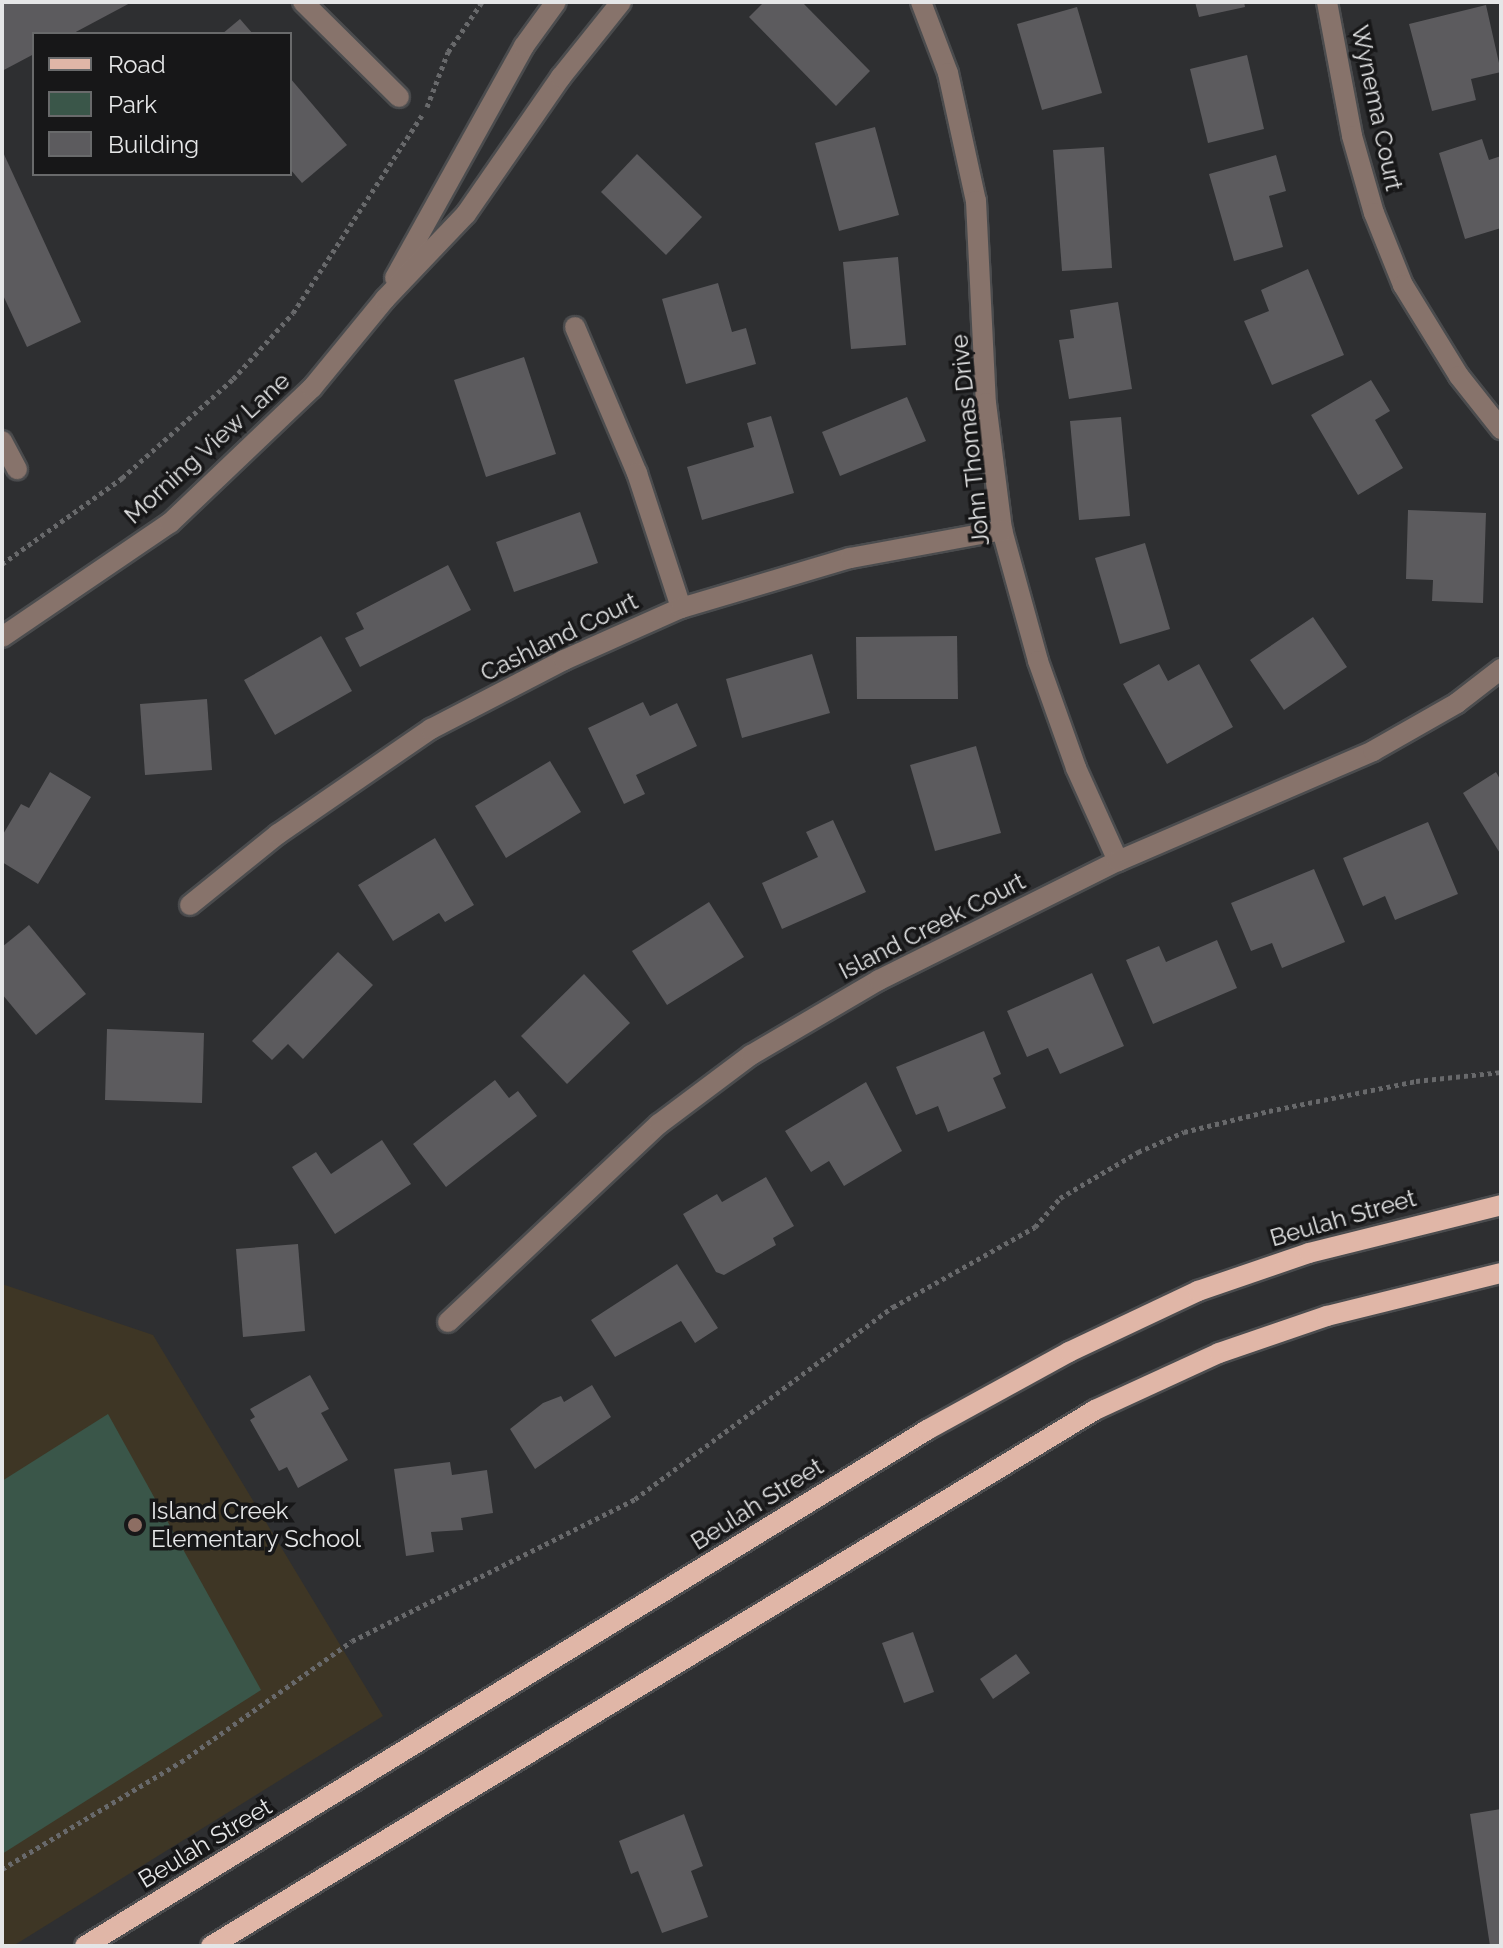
<!DOCTYPE html>
<html>
<head>
<meta charset="utf-8">
<style>
	body { margin:0 }
	#map { position:relative; width:1503px; height:1948px; overflow:hidden; background:#2e2f31; font-family:Raleway,sans-serif }
	div>[style] { position:absolute }
	[style*='--x'] { left:calc(var(--x)*1px); top:calc(var(--y)*1px); width:calc(var(--w)*1px); rotate:calc(var(--a)*1deg) }
	.education>* { inset:0; background:#3e3625 }
	.green>* { inset:0; background:#3a5649 }
	.building>* { inset:0; background:#5c5b5e }
	.path>* { height:5px; margin-top:-2.5px; transform-origin:0; background:repeating-linear-gradient(90deg,#68696b 0 4px,transparent 0 8px) }
	.roads { filter:drop-shadow(2px 0 #4b4c4e) drop-shadow(-2px 0 #4b4c4e) drop-shadow(0 2px #4b4c4e) drop-shadow(0 -2px #4b4c4e) }
	.minor>* { height:20px; margin:-10px; padding:0 10px; transform-origin:10px; border-radius:10px; background:#87736b }
	.major>* { height:20px; margin:-10px; padding:0 10px; transform-origin:10px; border-radius:10px; background:#e0b6a7 }
	.dots>* { width:22px; height:22px; translate:-50% -50%; box-sizing:border-box; border:4px solid #171718; border-radius:50% }
	span { translate:-50% -50%; white-space:nowrap; text-align:center; line-height:1.15; -webkit-text-stroke:7px #171718; paint-order:stroke }
	.street-label { font-size:24px; color:#e5e6e7 }
	.poi-label { font-size:24px; color:#e5e6e7 }
	.left { translate:0 -50%; text-align:left }
	.frame { position:absolute; inset:0; border:4px solid #e5e6e7; pointer-events:none }
	.legend { position:absolute; left:32px; top:32px; width:260px; height:144px; box-sizing:border-box; background:#171718; border:2px solid #696a6b; margin:0; padding:10px 14px; list-style:none; font-size:24px; color:#e5e6e7 }
	.legend li { display:flex; align-items:center; gap:16px; height:40px }
	.legend b { width:40px; border:2px solid #696a6b }
</style>
</head>
<body>
<div id="map">
	<div class="education">
		<div style="clip-path:polygon(2px 1284px,153px 1335px,383px 1716px,13px 1946px,2px 1946px)"></div>
	</div>
	<div class="green">
		<div style="clip-path:polygon(108px 1414px,261px 1690px,2px 1854px,2px 1481px)"></div>
	</div>
	<div class="building">
		<div style="clip-path:polygon(2px 2px,132px 2px,72px 34px,34px 34px,34px 54px,2px 71px)"></div>
		<div style="clip-path:polygon(764px 2px,802px 2px,870px 71px,836px 106px,749px 17px)"></div>
		<div style="clip-path:polygon(1195px 2px,1244px 2px,1245px 7px,1199px 17px)"></div>
		<div style="clip-path:polygon(1486px 5px,1501px 72px,1471px 79px,1476px 100px,1432px 111px,1409px 24px)"></div>
		<div style="clip-path:polygon(1077px 7px,1102px 93px,1042px 110px,1017px 24px)"></div>
		<div style="clip-path:polygon(240px 19px,253px 34px,222px 34px)"></div>
		<div style="clip-path:polygon(1247px 55px,1264px 129px,1208px 143px,1190px 69px)"></div>
		<div style="clip-path:polygon(290px 78px,347px 145px,302px 183px,290px 169px)"></div>
		<div style="clip-path:polygon(875px 127px,899px 215px,839px 231px,815px 143px)"></div>
		<div style="clip-path:polygon(1482px 139px,1489px 160px,1501px 156px,1501px 228px,1465px 239px,1439px 153px)"></div>
		<div style="clip-path:polygon(1104px 147px,1112px 268px,1062px 271px,1053px 150px)"></div>
		<div style="clip-path:polygon(2px 150px,81px 322px,27px 347px,2px 293px)"></div>
		<div style="clip-path:polygon(637px 154px,702px 217px,666px 255px,601px 192px)"></div>
		<div style="clip-path:polygon(1276px 155px,1286px 191px,1269px 196px,1283px 247px,1234px 261px,1209px 174px)"></div>
		<div style="clip-path:polygon(898px 257px,906px 345px,851px 349px,843px 262px)"></div>
		<div style="clip-path:polygon(1308px 269px,1344px 355px,1272px 385px,1244px 321px,1269px 311px,1261px 290px)"></div>
		<div style="clip-path:polygon(718px 283px,732px 332px,746px 328px,756px 364px,686px 384px,662px 299px)"></div>
		<div style="clip-path:polygon(1118px 302px,1132px 389px,1069px 399px,1059px 340px,1074px 338px,1070px 310px)"></div>
		<div style="clip-path:polygon(524px 357px,556px 454px,486px 477px,454px 380px)"></div>
		<div style="clip-path:polygon(1371px 380px,1390px 411px,1375px 420px,1403px 468px,1358px 495px,1311px 415px)"></div>
		<div style="clip-path:polygon(907px 397px,926px 441px,840px 476px,822px 432px)"></div>
		<div style="clip-path:polygon(771px 416px,794px 493px,702px 520px,687px 467px,754px 447px,747px 423px)"></div>
		<div style="clip-path:polygon(1121px 417px,1130px 516px,1079px 520px,1070px 421px)"></div>
		<div style="clip-path:polygon(1408px 510px,1486px 513px,1483px 603px,1432px 601px,1433px 580px,1406px 579px)"></div>
		<div style="clip-path:polygon(580px 512px,598px 563px,514px 592px,496px 542px)"></div>
		<div style="clip-path:polygon(1145px 543px,1170px 629px,1120px 644px,1095px 558px)"></div>
		<div style="clip-path:polygon(448px 565px,471px 610px,360px 667px,345px 638px,364px 629px,356px 613px)"></div>
		<div style="clip-path:polygon(1313px 617px,1347px 667px,1284px 710px,1250px 660px)"></div>
		<div style="clip-path:polygon(321px 636px,352px 691px,275px 735px,244px 680px)"></div>
		<div style="clip-path:polygon(957px 636px,958px 699px,857px 699px,856px 637px)"></div>
		<div style="clip-path:polygon(812px 654px,830px 713px,742px 738px,726px 679px)"></div>
		<div style="clip-path:polygon(1159px 664px,1168px 681px,1199px 664px,1233px 727px,1167px 764px,1123px 684px)"></div>
		<div style="clip-path:polygon(207px 699px,212px 770px,145px 775px,140px 704px)"></div>
		<div style="clip-path:polygon(643px 702px,650px 716px,677px 703px,697px 746px,636px 775px,645px 794px,624px 804px,588px 728px)"></div>
		<div style="clip-path:polygon(976px 746px,1001px 833px,935px 851px,910px 765px)"></div>
		<div style="clip-path:polygon(550px 761px,581px 812px,506px 858px,475px 806px)"></div>
		<div style="clip-path:polygon(50px 772px,91px 797px,38px 884px,2px 862px,2px 836px,21px 804px,29px 808px)"></div>
		<div style="clip-path:polygon(1496px 772px,1501px 781px,1501px 855px,1463px 793px)"></div>
		<div style="clip-path:polygon(833px 820px,866px 892px,782px 929px,762px 883px,818px 857px,806px 832px)"></div>
		<div style="clip-path:polygon(1428px 822px,1458px 894px,1395px 920px,1385px 896px,1363px 906px,1343px 858px)"></div>
		<div style="clip-path:polygon(435px 838px,474px 905px,445px 922px,439px 913px,393px 941px,358px 885px)"></div>
		<div style="clip-path:polygon(1314px 869px,1345px 942px,1282px 968px,1272px 943px,1251px 951px,1231px 903px)"></div>
		<div style="clip-path:polygon(709px 902px,744px 957px,667px 1005px,632px 951px)"></div>
		<div style="clip-path:polygon(29px 925px,86px 994px,36px 1035px,2px 994px,2px 947px)"></div>
		<div style="clip-path:polygon(1217px 940px,1237px 988px,1153px 1024px,1126px 960px,1159px 946px,1166px 962px)"></div>
		<div style="clip-path:polygon(338px 952px,373px 985px,303px 1059px,288px 1044px,272px 1060px,252px 1041px)"></div>
		<div style="clip-path:polygon(1092px 973px,1124px 1046px,1060px 1074px,1048px 1048px,1027px 1057px,1007px 1011px)"></div>
		<div style="clip-path:polygon(584px 974px,630px 1023px,567px 1084px,521px 1036px)"></div>
		<div style="clip-path:polygon(107px 1029px,204px 1033px,202px 1103px,105px 1100px)"></div>
		<div style="clip-path:polygon(984px 1031px,1001px 1074px,993px 1078px,1006px 1108px,948px 1132px,938px 1106px,916px 1115px,896px 1067px)"></div>
		<div style="clip-path:polygon(495px 1080px,509px 1098px,518px 1091px,537px 1116px,446px 1187px,413px 1144px)"></div>
		<div style="clip-path:polygon(866px 1082px,902px 1151px,844px 1186px,829px 1161px,811px 1172px,785px 1131px)"></div>
		<div style="clip-path:polygon(382px 1140px,411px 1184px,335px 1234px,292px 1167px,316px 1152px,331px 1174px)"></div>
		<div style="clip-path:polygon(766px 1177px,794px 1226px,773px 1238px,776px 1245px,724px 1275px,716px 1272px,683px 1214px,717px 1194px,722px 1202px)"></div>
		<div style="clip-path:polygon(298px 1244px,305px 1331px,243px 1337px,236px 1249px)"></div>
		<div style="clip-path:polygon(677px 1264px,718px 1328px,695px 1343px,681px 1321px,615px 1357px,591px 1320px)"></div>
		<div style="clip-path:polygon(310px 1375px,329px 1409px,321px 1413px,348px 1460px,298px 1488px,287px 1467px,279px 1471px,250px 1420px,255px 1417px,250px 1409px)"></div>
		<div style="clip-path:polygon(592px 1385px,611px 1417px,535px 1469px,510px 1429px,543px 1403px,561px 1396px,564px 1402px)"></div>
		<div style="clip-path:polygon(450px 1462px,452px 1475px,487px 1470px,493px 1513px,461px 1518px,463px 1530px,431px 1532px,434px 1552px,406px 1556px,394px 1469px)"></div>
		<div style="clip-path:polygon(913px 1632px,934px 1692px,904px 1703px,882px 1643px)"></div>
		<div style="clip-path:polygon(1016px 1654px,1030px 1673px,993px 1699px,980px 1679px)"></div>
		<div style="clip-path:polygon(1501px 1809px,1501px 1946px,1490px 1946px,1470px 1814px)"></div>
		<div style="clip-path:polygon(684px 1814px,703px 1866px,691px 1871px,708px 1917px,662px 1933px,638px 1871px,631px 1874px,619px 1841px)"></div>
	</div>
	<div class="path">
		<div style="--x:427;--y:107;--w:59;--a:-69.1"></div>
		<div style="--x:448;--y:52;--w:60;--a:-55.8"></div>
		<div style="--x:2;--y:564;--w:148;--a:-35.6"></div>
		<div style="--x:122;--y:478;--w:149;--a:-41.7"></div>
		<div style="--x:233;--y:379;--w:89;--a:-47.7"></div>
		<div style="--x:293;--y:313;--w:236;--a:-56.9"></div>
		<div style="--x:2;--y:1869;--w:209;--a:-30.9"></div>
		<div style="--x:181;--y:1762;--w:209;--a:-35.3"></div>
		<div style="--x:352;--y:1641;--w:317;--a:-26.6"></div>
		<div style="--x:635;--y:1499;--w:322;--a:-36.7"></div>
		<div style="--x:893;--y:1307;--w:163;--a:-29.4"></div>
		<div style="--x:1035;--y:1227;--w:38;--a:-49"></div>
		<div style="--x:1060;--y:1198;--w:91;--a:-30.5"></div>
		<div style="--x:1138;--y:1152;--w:50;--a:-23.5"></div>
		<div style="--x:1184;--y:1132;--w:88;--a:-13.9"></div>
		<div style="--x:1269;--y:1111;--w:150;--a:-11.5"></div>
		<div style="--x:1416;--y:1081;--w:85;--a:-6"></div>
	</div>
	<div class="roads">
		<div class="minor">
			<div style="--x:303;--y:2;--w:135;--a:44.7"></div>
			<div style="--x:921;--y:2;--w:76;--a:69.2"></div>
			<div style="--x:948;--y:73;--w:131;--a:77.7"></div>
			<div style="--x:976;--y:201;--w:202;--a:87.2"></div>
			<div style="--x:986;--y:403;--w:128;--a:82.8"></div>
			<div style="--x:1002;--y:530;--w:136;--a:74.6"></div>
			<div style="--x:1038;--y:661;--w:114;--a:70.4"></div>
			<div style="--x:1076;--y:768;--w:102;--a:65.7"></div>
			<div style="--x:1327;--y:2;--w:136;--a:79.4"></div>
			<div style="--x:1352;--y:136;--w:80;--a:74.1"></div>
			<div style="--x:1374;--y:213;--w:78;--a:68.1"></div>
			<div style="--x:1403;--y:285;--w:107;--a:58.4"></div>
			<div style="--x:1459;--y:376;--w:68;--a:51.6"></div>
			<div style="--x:395;--y:278;--w:265;--a:-60.9"></div>
			<div style="--x:524;--y:46;--w:54;--a:-54"></div>
			<div style="--x:575;--y:327;--w:159;--a:67"></div>
			<div style="--x:637;--y:473;--w:142;--a:71.9"></div>
			<div style="--x:2;--y:441;--w:32;--a:62"></div>
			<div style="--x:2;--y:637;--w:203;--a:-34.2"></div>
			<div style="--x:170;--y:523;--w:196;--a:-43.6"></div>
			<div style="--x:312;--y:388;--w:115;--a:-50.6"></div>
			<div style="--x:385;--y:299;--w:117;--a:-46.4"></div>
			<div style="--x:466;--y:214;--w:167;--a:-55.3"></div>
			<div style="--x:561;--y:77;--w:96;--a:-51.3"></div>
			<div style="--x:190;--y:905;--w:113;--a:-38.9"></div>
			<div style="--x:278;--y:834;--w:186;--a:-34.5"></div>
			<div style="--x:431;--y:729;--w:150;--a:-27.4"></div>
			<div style="--x:564;--y:660;--w:128;--a:-24"></div>
			<div style="--x:681;--y:608;--w:176;--a:-16.5"></div>
			<div style="--x:850;--y:558;--w:155;--a:-10.4"></div>
			<div style="--x:448;--y:1322;--w:289;--a:-43.2"></div>
			<div style="--x:659;--y:1124;--w:115;--a:-36.9"></div>
			<div style="--x:751;--y:1055;--w:148;--a:-30.4"></div>
			<div style="--x:879;--y:980;--w:267;--a:-26.5"></div>
			<div style="--x:1118;--y:861;--w:278;--a:-23.3"></div>
			<div style="--x:1373;--y:751;--w:97;--a:-29.7"></div>
			<div style="--x:1457;--y:703;--w:56;--a:-37.7"></div>
		</div>
		<div class="major">
			<div style="--x:85;--y:1946;--w:988;--a:-31.5"></div>
			<div style="--x:927;--y:1430;--w:162;--a:-28.8"></div>
			<div style="--x:1069;--y:1352;--w:143;--a:-25.3"></div>
			<div style="--x:1198;--y:1291;--w:117;--a:-18.9"></div>
			<div style="--x:1309;--y:1253;--w:198;--a:-14"></div>
			<div style="--x:211;--y:1946;--w:1034;--a:-31.23"></div>
			<div style="--x:1095;--y:1410;--w:136;--a:-24.7"></div>
			<div style="--x:1219;--y:1353;--w:114;--a:-18.9"></div>
			<div style="--x:1327;--y:1316;--w:179;--a:-13.9"></div>
		</div>
	</div>
	<div class="dots">
		<div style="left:135px;top:1525px;background:#8d6e63"></div>
	</div>
	<div class="street-label">
		<span style="left:1377px;top:108px;rotate:78deg">Wynema Court</span>
		<span style="left:970px;top:440px;rotate:-96deg">John Thomas Drive</span>
		<span style="left:207px;top:448px;rotate:-42deg">Morning View Lane</span>
		<span style="left:559px;top:637px;rotate:-26deg">Cashland Court</span>
		<span style="left:932px;top:926px;rotate:-27deg">Island Creek Court</span>
		<span style="left:1343px;top:1218px;rotate:-16deg">Beulah Street</span>
		<span style="left:757px;top:1504px;rotate:-32deg">Beulah Street</span>
		<span style="left:205px;top:1843px;rotate:-31deg">Beulah Street</span>
	</div>
	<div class="poi-label">
		<span class="left" style="left:151px;top:1525px">Island Creek<br>Elementary School</span>
	</div>
	<div class="frame"></div>
	<ul class="legend">
	<li><b style="height:10px;background:#e0b6a7"></b>Road</li>
	<li><b style="height:22px;background:#3a5649"></b>Park</li>
	<li><b style="height:22px;background:#5c5b5e"></b>Building</li>
	</ul>
</div>
</body>
</html>
